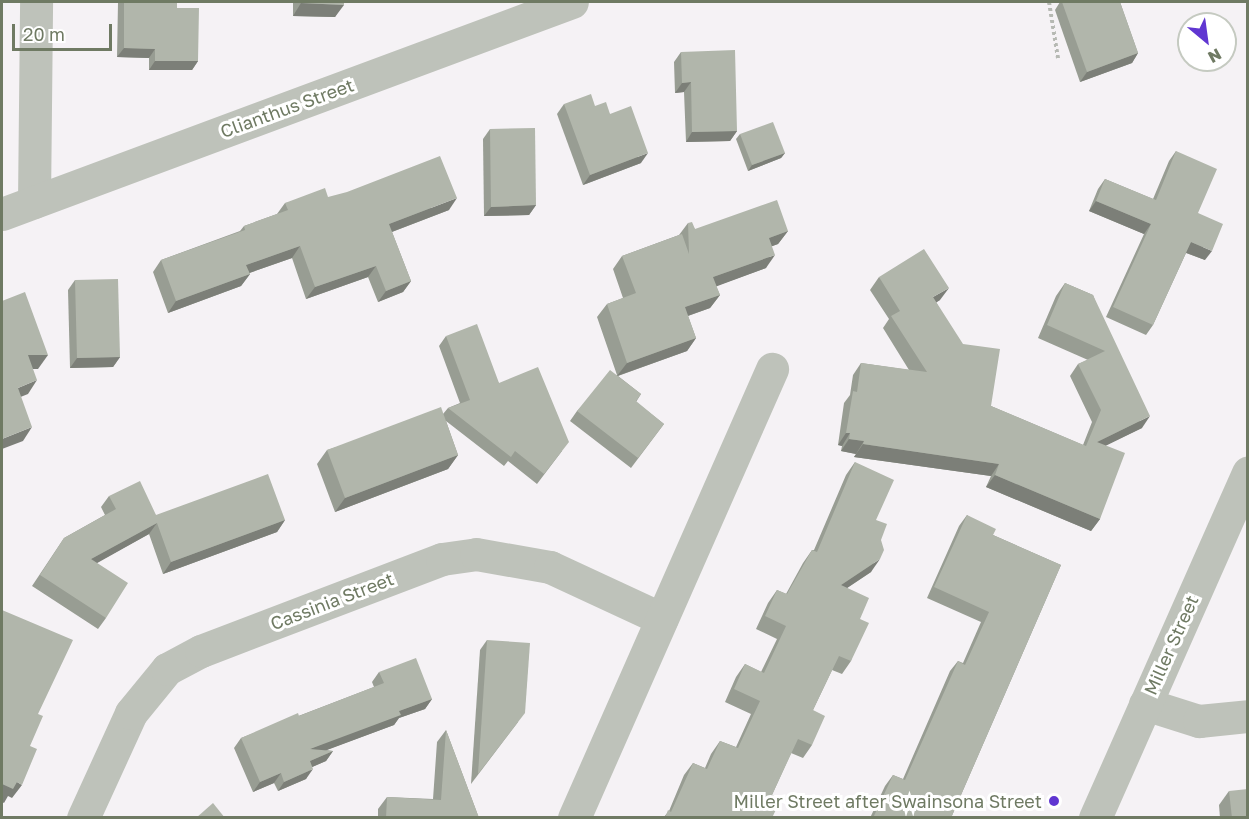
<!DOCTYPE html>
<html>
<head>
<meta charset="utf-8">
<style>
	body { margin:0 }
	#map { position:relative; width:1249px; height:819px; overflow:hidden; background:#f5f2f5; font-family:"Golos Text",sans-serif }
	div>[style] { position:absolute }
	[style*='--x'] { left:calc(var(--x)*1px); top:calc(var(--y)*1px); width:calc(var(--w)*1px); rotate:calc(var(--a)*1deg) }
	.path>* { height:4px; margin-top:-2px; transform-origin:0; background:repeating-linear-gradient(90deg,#b6b9b3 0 3px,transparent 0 6px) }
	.minor>* { height:33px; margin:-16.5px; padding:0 16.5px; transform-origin:16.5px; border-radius:16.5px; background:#bec2ba }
	.wall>* { inset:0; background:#989d93 }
	.shaded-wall>* { inset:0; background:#7c7f78 }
	.building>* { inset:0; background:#b1b6ab }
	.dots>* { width:16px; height:16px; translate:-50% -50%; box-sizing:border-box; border:3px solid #fff; border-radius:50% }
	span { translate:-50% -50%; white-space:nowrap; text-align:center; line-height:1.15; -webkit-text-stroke:6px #fff; paint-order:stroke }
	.street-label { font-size:18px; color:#6f7a63 }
	.poi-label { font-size:18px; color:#6f7a63 }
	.right { translate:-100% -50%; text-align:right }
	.frame { position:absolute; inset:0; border:3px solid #6f7a63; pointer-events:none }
	.north { position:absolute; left:1177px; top:12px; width:60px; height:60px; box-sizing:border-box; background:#fff; border:2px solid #c5cac1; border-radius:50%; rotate:151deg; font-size:16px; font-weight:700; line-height:24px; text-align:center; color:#6f7a63 }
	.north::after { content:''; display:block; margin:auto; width:21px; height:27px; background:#6036d1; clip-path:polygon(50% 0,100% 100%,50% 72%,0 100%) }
	.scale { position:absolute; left:12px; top:24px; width:100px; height:27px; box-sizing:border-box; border:3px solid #6f7a63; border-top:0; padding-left:8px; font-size:18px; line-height:21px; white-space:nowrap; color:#6f7a63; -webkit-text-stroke:4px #fff; paint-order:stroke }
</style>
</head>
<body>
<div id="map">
	<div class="path">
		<div style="--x:1049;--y:2;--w:57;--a:80.9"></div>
	</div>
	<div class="minor">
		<div style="--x:34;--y:202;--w:200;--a:-89.4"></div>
		<div style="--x:2;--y:214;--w:608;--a:-20.4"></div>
		<div style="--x:1145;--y:704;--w:57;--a:17.5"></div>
		<div style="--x:1199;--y:721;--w:49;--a:-5.8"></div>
		<div style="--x:83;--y:818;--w:115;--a:-65.4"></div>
		<div style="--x:131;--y:713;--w:57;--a:-50.7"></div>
		<div style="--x:167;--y:669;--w:38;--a:-28"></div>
		<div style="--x:201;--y:651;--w:258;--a:-20.9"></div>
		<div style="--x:442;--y:559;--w:34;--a:-8"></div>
		<div style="--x:476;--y:554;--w:75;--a:10"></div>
		<div style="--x:550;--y:567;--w:123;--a:24.9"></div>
		<div style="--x:574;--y:818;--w:491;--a:-66.2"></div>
		<div style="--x:1095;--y:818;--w:378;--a:-66.1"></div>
	</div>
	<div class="wall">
		<div style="clip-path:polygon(118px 2px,177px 2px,177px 8px,198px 61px,192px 70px,149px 70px,149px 58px,117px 57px)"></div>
		<div style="clip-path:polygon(293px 2px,344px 2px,335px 17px,293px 16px)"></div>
		<div style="clip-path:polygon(1060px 2px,1120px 2px,1138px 53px,1132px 63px,1080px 82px,1055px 10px)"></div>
		<div style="clip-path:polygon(681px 52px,737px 131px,730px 141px,686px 142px,684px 92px,675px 93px,674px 62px)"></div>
		<div style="clip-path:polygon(564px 104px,595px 106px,610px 114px,641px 163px,583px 185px,557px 114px)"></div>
		<div style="clip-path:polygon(490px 129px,536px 205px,529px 215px,484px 216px,483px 139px)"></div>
		<div style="clip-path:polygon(740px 134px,785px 153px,781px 158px,748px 171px,736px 139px)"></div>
		<div style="clip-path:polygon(1176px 151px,1198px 213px,1205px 260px,1186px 253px,1153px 325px,1146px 335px,1106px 317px,1144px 234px,1089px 211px,1098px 189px,1105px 179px,1153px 199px,1169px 161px)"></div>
		<div style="clip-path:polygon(328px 197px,449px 210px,392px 232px,411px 281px,403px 292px,378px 302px,368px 277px,306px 299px,292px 258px,249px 273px,250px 274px,241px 286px,168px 313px,153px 272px,161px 260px,240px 231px,244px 226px,277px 214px,285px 203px)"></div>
		<div style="clip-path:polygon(688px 223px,695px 229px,788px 231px,778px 244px,772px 246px,766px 268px,716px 286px,720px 295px,710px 308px,688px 316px,696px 338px,687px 351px,618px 376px,641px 394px,636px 402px,664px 424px,631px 468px,570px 421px,577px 411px,617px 375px,597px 317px,607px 304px,623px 298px,613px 269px,622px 256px,679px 235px)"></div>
		<div style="clip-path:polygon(879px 277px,940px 300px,936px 302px,991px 406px,1083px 445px,1092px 422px,1070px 376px,1078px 364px,1088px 360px,1038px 338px,1056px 296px,1065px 283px,1093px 295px,1142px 428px,1106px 445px,1100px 519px,1091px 531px,986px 487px,991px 476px,854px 457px,856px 454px,841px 451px,842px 446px,838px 445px,844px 403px,850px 395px,853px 375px,861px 363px,909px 370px,883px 328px,889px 319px,870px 290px)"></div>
		<div style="clip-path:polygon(75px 280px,120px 357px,113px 367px,70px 368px,68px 290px)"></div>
		<div style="clip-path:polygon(446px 336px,499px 383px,562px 451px,537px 484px,508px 461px,504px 466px,446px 421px,458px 455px,448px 469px,335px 512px,317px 464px,327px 450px,443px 414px,448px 408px,460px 403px,439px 346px)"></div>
		<div style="clip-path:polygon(855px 462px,876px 520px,881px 540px,871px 572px,847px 588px,860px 619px,851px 661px,842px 674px,832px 670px,813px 710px,812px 745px,803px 758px,791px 753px,772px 795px,772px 818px,663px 818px,669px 811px,684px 775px,693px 763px,705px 768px,711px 754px,720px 741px,736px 747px,751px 714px,725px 702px,736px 677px,745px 664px,761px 672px,777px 639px,756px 629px,768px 603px,777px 590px,786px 594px,803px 563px,812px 550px,814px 550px,846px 475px)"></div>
		<div style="clip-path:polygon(109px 496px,156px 515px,285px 520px,277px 532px,163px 574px,149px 534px,96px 563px,106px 618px,98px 629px,32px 586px,64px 538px,105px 515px,101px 507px)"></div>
		<div style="clip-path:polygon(967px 515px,993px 535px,1061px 565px,951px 818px,870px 818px,885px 786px,893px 775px,903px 779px,950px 671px,958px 661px,963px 663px,981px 622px,927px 598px,959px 526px)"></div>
		<div style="clip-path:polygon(487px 640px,518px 722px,471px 784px,480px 650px)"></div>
		<div style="clip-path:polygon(379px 672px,432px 699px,425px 709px,399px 718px,394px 725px,326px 750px,333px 751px,326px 761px,312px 767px,306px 779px,278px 791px,274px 783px,253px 792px,234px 748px,241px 738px,374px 687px,372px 682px)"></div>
		<div style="clip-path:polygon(446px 730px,479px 818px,378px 818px,378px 809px,387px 797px,433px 799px,437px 742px)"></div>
		<div style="clip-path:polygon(1229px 791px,1248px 818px,1220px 818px,1219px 805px)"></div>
	</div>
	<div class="shaded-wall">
		<div style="clip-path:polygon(301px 3px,344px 5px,335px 17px,293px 16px)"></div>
		<div style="clip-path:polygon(124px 48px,155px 49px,149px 58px,117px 57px)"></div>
		<div style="clip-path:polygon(1138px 53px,1132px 63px,1080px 82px,1087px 72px)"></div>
		<div style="clip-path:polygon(155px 61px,198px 61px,192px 70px,149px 70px)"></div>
		<div style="clip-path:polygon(691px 82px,684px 92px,675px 93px,682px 83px)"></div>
		<div style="clip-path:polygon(737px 131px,730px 141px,686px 142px,692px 132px)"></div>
		<div style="clip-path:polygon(648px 153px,641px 163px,583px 185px,590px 175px)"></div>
		<div style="clip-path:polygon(785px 153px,781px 158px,748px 171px,752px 165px)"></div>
		<div style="clip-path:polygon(457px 198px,449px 210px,381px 236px,389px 224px)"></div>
		<div style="clip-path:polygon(1096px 201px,1151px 224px,1144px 234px,1089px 211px)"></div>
		<div style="clip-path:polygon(536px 205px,529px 215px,484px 216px,491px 207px)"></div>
		<div style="clip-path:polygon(788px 231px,778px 244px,759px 251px,769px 238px)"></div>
		<div style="clip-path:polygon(1191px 242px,1212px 251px,1205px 260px,1184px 252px)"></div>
		<div style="clip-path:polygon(300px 246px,292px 258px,238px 277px,246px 265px)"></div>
		<div style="clip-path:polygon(775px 255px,766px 268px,704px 291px,713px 277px)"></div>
		<div style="clip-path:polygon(376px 266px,368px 277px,306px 299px,315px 287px)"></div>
		<div style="clip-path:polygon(250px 274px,241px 286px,168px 313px,176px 301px)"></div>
		<div style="clip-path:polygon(411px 281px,403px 292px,378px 302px,386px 291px)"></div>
		<div style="clip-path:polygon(949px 288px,940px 300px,925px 310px,933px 297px)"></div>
		<div style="clip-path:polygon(720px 295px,710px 308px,676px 320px,685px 307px)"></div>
		<div style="clip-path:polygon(696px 338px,687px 351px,617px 376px,627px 363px)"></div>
		<div style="clip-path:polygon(28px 355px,48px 355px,38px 369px,18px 369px)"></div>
		<div style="clip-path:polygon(120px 357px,113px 367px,70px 368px,77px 358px)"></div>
		<div style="clip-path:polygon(37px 380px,28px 394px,8px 402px,18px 388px)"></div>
		<div style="clip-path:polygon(1150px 416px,1142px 428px,1089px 454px,1097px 442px)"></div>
		<div style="clip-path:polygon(32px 427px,23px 441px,2px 449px,2px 439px)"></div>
		<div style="clip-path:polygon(846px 433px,850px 433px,842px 446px,838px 445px)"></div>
		<div style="clip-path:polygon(849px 439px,864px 441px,856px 454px,841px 451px)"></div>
		<div style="clip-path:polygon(863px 444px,999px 464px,991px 476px,854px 457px)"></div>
		<div style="clip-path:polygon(458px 455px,448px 469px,335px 512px,345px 498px)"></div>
		<div style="clip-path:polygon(995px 475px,1100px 519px,1091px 531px,986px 487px)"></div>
		<div style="clip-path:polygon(285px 520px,277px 532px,163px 574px,171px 562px)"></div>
		<div style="clip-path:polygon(157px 523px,149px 534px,83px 571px,91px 559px)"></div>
		<div style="clip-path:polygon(880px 559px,871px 572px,832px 598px,841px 585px)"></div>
		<div style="clip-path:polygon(432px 699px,425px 709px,399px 718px,394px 725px,303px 759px,310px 749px,399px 711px)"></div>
		<div style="clip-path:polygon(333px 751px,326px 761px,303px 771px,310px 761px)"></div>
		<div style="clip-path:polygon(313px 769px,306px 779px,278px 791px,284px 782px)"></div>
		<div style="clip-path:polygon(281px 773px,274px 783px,253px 792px,260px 782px)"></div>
		<div style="clip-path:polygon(17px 782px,22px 785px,12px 798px,8px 796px,4px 803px,2px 802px,2px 784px)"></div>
	</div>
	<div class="building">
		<div style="clip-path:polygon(124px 2px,177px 2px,177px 8px,199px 8px,198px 61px,155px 61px,155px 49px,124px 48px)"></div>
		<div style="clip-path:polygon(302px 2px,344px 2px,344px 5px,301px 3px)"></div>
		<div style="clip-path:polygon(1062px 2px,1120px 2px,1138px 53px,1087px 72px)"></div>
		<div style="clip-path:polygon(735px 50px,737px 131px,692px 132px,691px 82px,682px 83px,681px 52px)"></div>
		<div style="clip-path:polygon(591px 94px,595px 106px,606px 102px,610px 114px,631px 106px,648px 153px,590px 175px,564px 104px)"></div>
		<div style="clip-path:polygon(773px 122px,785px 153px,752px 165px,740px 134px)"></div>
		<div style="clip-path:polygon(535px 128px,536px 205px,491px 207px,490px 129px)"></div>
		<div style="clip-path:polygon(1176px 151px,1217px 169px,1198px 213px,1223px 224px,1212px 251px,1191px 242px,1153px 325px,1113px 307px,1151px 224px,1096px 201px,1105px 179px,1156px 200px)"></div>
		<div style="clip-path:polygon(440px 156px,457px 198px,389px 224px,411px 281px,386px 291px,376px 266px,315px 287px,300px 246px,246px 265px,250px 274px,176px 301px,161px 260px,245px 230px,244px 226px,288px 210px,285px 203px,325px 188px,328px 197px,347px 192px)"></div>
		<div style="clip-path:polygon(777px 200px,788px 231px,769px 238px,775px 255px,713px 277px,720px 295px,685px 307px,696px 338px,627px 363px,607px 304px,636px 293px,622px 256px,682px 234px,689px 254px,688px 223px,692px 222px,695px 229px)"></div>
		<div style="clip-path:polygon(924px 249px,949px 288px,933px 297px,963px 344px,1000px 349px,991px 406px,1086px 446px,1101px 410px,1078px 364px,1105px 351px,1047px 325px,1065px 283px,1093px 295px,1150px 416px,1097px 442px,1125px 453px,1100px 519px,995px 475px,999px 464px,863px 444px,864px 441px,849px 439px,850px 433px,846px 433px,853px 391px,857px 392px,861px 363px,927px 372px,891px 316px,900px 311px,879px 277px)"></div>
		<div style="clip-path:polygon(118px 279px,120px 357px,77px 358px,75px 280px)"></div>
		<div style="clip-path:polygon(25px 292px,48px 355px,28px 355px,37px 380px,18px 388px,32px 427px,2px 439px,2px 301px)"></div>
		<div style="clip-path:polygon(477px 324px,499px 383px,538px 367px,569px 442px,544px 474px,515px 451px,511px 457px,448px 408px,470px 400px,446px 336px)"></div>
		<div style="clip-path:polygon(610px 370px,641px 394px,636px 401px,664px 424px,638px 458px,577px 411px)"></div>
		<div style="clip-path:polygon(441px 407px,458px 455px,345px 498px,327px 450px)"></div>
		<div style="clip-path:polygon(855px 462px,894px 480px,876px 520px,887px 524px,881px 540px,884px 550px,880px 559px,841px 585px,869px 598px,860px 619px,869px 623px,851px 661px,839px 656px,813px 710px,825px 716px,812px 745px,798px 739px,772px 795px,781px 799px,772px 818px,665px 818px,668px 810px,671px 812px,693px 763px,707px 769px,720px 741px,738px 748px,760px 701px,734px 689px,745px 664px,764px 673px,786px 626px,765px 616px,777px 590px,787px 594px,812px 550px,817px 552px)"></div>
		<div style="clip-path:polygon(268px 474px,285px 520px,171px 562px,157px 523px,91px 559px,128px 583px,106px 618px,40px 575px,64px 538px,116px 509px,109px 496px,140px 481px,156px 515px)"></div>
		<div style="clip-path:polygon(967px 515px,996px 529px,993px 535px,1061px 565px,951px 818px,873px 818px,893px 775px,905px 780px,958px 661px,965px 665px,989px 612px,934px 587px)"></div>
		<div style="clip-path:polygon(2px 610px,73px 640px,38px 714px,43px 716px,30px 746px,37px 749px,22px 785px,17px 782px,13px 789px,2px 784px)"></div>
		<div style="clip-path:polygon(487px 640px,530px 643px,525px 713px,478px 774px)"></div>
		<div style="clip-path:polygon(416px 658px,432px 699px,399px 711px,401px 715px,310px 749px,333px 751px,310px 761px,313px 769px,284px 782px,281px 773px,260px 782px,241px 738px,298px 713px,299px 716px,384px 683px,379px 672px)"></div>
		<div style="clip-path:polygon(446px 730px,479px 818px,386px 818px,387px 797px,441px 800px)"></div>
		<div style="clip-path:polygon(1248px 789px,1248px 818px,1232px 818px,1229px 791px)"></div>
		<div style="clip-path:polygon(213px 803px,225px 818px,196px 818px)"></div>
	</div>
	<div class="dots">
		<div style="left:1054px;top:801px;background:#6036d1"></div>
	</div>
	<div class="street-label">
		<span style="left:287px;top:108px;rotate:-20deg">Clianthus Street</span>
		<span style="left:332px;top:601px;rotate:-21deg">Cassinia Street</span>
		<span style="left:1171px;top:645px;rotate:-66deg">Miller Street</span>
	</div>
	<div class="poi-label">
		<span class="right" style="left:1042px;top:801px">Miller Street after Swainsona Street</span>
	</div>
	<div class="frame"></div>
	<div class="north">N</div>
	<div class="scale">20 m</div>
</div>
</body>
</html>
